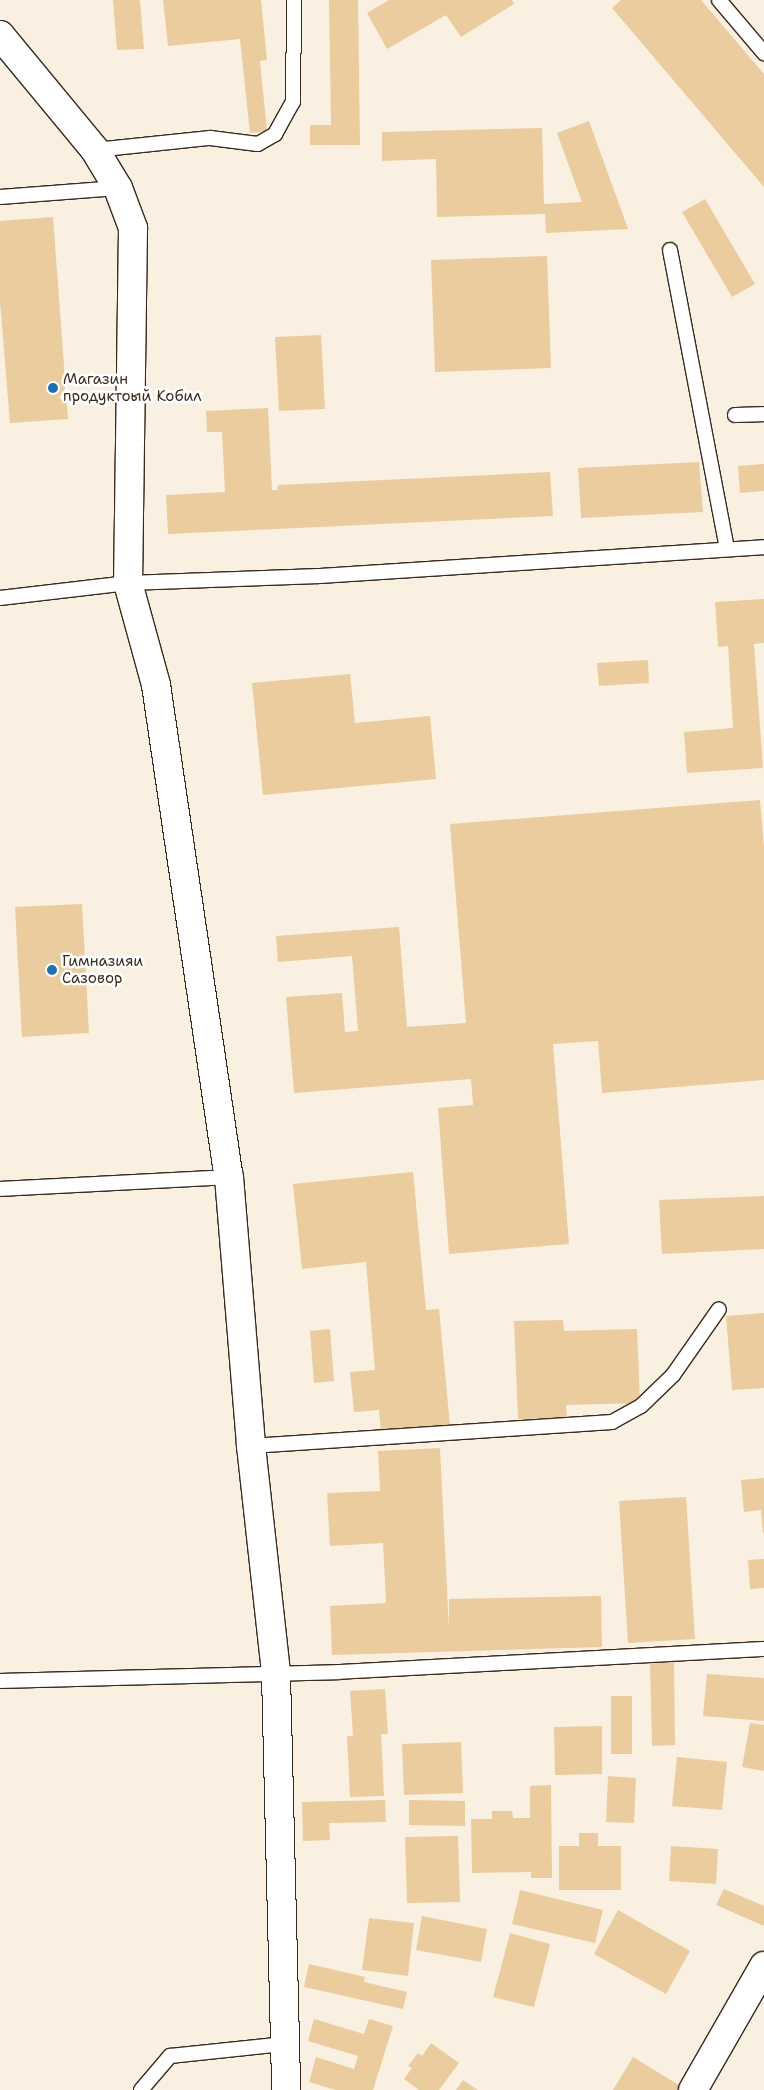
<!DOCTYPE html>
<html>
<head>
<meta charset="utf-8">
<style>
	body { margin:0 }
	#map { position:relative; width:764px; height:2090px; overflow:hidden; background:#f9f0e2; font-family:"Shantell Sans",sans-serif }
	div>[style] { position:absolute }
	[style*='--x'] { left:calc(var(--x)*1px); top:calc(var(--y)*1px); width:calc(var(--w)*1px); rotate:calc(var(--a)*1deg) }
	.building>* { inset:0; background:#ebcc9e }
	.roads { filter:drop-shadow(1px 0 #3b2a1e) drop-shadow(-1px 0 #3b2a1e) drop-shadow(0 1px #3b2a1e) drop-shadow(0 -1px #3b2a1e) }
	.lane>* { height:14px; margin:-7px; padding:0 7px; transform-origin:7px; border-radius:7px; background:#fff }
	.street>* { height:28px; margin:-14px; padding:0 14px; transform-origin:14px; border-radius:14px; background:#fff }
	.secondary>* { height:28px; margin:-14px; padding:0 14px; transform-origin:14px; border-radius:14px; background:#fff }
	.dots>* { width:14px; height:14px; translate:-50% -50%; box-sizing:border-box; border:2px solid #fff; border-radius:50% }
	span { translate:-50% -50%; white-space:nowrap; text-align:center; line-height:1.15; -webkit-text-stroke:5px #fff; paint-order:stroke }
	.poi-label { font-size:15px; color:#3b2a1e }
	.left { translate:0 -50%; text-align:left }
</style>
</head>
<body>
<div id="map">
	<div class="building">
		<div style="clip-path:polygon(113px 0,140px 0,144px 49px,117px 50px)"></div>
		<div style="clip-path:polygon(163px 0,261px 0,267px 60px,260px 61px,267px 131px,250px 133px,240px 39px,168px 46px)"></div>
		<div style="clip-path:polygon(329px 0,358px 0,360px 145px,310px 145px,310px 125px,331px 125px)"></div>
		<div style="clip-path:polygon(389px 0,512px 0,514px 4px,461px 37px,446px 15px,387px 49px,367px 13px)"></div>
		<div style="clip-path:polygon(621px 0,701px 0,764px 74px,764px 187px,612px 8px)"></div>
		<div style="clip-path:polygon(589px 121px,628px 229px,546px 233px,545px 214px,437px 217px,436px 159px,382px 161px,382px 132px,542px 128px,544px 204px,582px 202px,557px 133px)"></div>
		<div style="clip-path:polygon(705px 199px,755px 284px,732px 297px,682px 212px)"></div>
		<div style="clip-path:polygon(53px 217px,68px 419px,10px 423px,0 301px,0 221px)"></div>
		<div style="clip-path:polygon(547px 256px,551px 368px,435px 372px,431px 260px)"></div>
		<div style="clip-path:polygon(321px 335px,325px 409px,279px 411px,275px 337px)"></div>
		<div style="clip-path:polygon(268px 408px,272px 490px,277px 490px,278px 485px,550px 472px,553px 516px,168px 534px,166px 495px,225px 492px,222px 432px,207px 432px,206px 411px)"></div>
		<div style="clip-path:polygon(699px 462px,703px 512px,581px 518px,578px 468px)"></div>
		<div style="clip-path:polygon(764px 464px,764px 491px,740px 493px,738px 466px)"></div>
		<div style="clip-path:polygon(764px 599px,764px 643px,754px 644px,763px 768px,687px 773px,684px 732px,733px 728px,728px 646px,718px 647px,715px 602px)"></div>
		<div style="clip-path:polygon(648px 660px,649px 683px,599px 686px,597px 663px)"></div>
		<div style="clip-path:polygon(350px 674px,355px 723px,430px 716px,436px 779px,263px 795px,252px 683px)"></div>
		<div style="clip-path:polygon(760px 800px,764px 847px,764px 1080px,602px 1093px,598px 1041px,553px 1044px,569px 1244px,449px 1254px,438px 1108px,473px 1105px,471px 1079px,294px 1093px,286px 997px,342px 993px,345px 1032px,358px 1031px,352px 956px,278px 962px,276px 936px,399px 927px,407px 1027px,466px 1023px,450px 824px)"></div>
		<div style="clip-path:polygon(82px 904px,89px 1033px,22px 1037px,15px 907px)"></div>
		<div style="clip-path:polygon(413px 1172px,426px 1310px,439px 1309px,450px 1426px,381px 1432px,379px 1410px,354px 1412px,350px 1372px,375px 1370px,366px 1262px,302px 1269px,293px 1184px)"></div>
		<div style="clip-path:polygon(764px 1196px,764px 1249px,662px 1254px,659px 1200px)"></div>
		<div style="clip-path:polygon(764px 1313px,764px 1388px,732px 1390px,726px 1316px)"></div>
		<div style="clip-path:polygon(563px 1320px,564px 1331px,637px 1329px,640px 1403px,566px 1405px,567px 1418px,518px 1419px,514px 1321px)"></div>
		<div style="clip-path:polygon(330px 1329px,334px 1381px,314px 1383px,310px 1331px)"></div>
		<div style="clip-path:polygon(440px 1448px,449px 1629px,449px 1599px,601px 1596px,602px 1647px,332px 1655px,330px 1606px,386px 1603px,383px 1543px,330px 1546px,327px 1493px,380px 1491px,378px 1451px)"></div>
		<div style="clip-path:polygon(764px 1478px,764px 1533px,763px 1533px,761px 1510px,744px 1512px,741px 1480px)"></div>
		<div style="clip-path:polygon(686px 1497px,695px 1639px,628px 1643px,619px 1501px)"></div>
		<div style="clip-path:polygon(764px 1559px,764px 1588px,750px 1589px,748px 1560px)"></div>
		<div style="clip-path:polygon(674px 1661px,675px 1745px,652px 1746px,650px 1662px)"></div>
		<div style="clip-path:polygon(707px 1674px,764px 1678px,764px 1721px,703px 1716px)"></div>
		<div style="clip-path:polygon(385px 1689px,388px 1734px,381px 1734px,384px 1796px,350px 1797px,347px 1736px,353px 1736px,350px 1691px)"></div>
		<div style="clip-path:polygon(611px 1696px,632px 1696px,632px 1754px,611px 1754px)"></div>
		<div style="clip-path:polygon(750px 1723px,764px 1725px,764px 1771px,742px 1767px)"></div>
		<div style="clip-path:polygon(602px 1726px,602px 1774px,555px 1775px,554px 1727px)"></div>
		<div style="clip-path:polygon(461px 1742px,463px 1793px,404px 1795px,402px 1744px)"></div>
		<div style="clip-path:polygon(677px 1757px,727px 1762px,722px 1810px,672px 1806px)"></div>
		<div style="clip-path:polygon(608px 1776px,636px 1778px,634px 1823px,606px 1822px)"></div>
		<div style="clip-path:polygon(551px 1785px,552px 1878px,531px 1878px,531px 1872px,472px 1873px,471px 1819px,492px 1819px,492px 1811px,512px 1811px,513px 1818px,530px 1818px,530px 1786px)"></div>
		<div style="clip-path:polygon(385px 1800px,386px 1822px,329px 1823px,330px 1840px,303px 1841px,302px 1802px)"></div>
		<div style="clip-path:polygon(409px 1800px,465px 1801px,465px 1826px,409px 1825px)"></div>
		<div style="clip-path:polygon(579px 1833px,598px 1833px,598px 1846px,621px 1846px,621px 1890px,559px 1890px,559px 1846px,579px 1846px)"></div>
		<div style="clip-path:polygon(458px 1836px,460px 1902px,407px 1903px,405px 1837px)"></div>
		<div style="clip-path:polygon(671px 1846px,718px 1849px,716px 1884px,669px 1881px)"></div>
		<div style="clip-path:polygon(724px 1889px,764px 1906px,764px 1926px,716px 1905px)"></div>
		<div style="clip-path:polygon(520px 1890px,603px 1910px,595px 1943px,512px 1924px)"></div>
		<div style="clip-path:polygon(618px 1910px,690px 1951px,666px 1994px,594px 1954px)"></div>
		<div style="clip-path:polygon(422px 1916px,487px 1929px,481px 1962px,416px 1950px)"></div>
		<div style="clip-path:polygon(369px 1918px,414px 1923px,408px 1976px,362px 1970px)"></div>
		<div style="clip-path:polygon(510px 1933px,550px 1944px,534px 2007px,493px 1997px)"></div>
		<div style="clip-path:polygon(309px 1964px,365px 1977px,364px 1982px,407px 1992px,403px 2009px,304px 1987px)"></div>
		<div style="clip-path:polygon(314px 2019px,364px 2034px,369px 2019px,393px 2026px,373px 2090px,336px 2090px,309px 2082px,316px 2057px,354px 2069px,358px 2056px,308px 2041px)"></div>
		<div style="clip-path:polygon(431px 2043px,459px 2063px,439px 2090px,419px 2090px,404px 2079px,412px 2068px,408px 2066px,418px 2053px,422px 2056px)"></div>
		<div style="clip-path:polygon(633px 2057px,682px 2087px,680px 2090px,613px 2090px)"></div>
		<div style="clip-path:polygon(463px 2080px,478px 2090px,456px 2090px)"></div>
	</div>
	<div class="roads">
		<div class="lane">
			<div style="--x:719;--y:0;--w:70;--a:49.7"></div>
			<div style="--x:95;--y:150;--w:116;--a:-6"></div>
			<div style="--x:210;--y:138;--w:48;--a:7.1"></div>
			<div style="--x:258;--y:144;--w:20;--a:-30"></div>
			<div style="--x:275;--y:134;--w:37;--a:-61"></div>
			<div style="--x:293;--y:102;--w:102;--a:-89.4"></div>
			<div style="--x:0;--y:197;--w:118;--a:-4.4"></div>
			<div style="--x:670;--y:250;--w:304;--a:79.2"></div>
			<div style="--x:735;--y:415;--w:29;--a:-2"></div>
			<div style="--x:0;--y:598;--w:129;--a:-6.7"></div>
			<div style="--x:128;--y:583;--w:191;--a:-2.1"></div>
			<div style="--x:319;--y:576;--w:446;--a:-3.7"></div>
			<div style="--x:0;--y:1189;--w:229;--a:-3"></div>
			<div style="--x:251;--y:1446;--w:362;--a:-3.8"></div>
			<div style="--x:612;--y:1422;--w:33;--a:-29"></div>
			<div style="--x:641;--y:1406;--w:45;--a:-44.1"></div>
			<div style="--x:673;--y:1375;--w:80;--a:-55.1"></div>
			<div style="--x:0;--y:1681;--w:338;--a:-1.5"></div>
			<div style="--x:338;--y:1672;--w:427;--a:-3.1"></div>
			<div style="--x:141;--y:2090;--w:45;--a:-49.5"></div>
			<div style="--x:170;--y:2056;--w:116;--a:-6"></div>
		</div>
		<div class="street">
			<div style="--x:693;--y:2090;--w:143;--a:-60.2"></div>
		</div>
		<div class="secondary">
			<div style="--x:0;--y:35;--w:149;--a:50.4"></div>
			<div style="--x:95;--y:150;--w:44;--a:58.8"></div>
			<div style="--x:118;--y:188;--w:43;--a:69.4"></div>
			<div style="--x:133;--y:228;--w:355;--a:90.8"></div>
			<div style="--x:128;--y:583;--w:106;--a:74.6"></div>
			<div style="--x:156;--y:685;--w:497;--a:81.6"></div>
			<div style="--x:229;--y:1177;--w:270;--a:85.3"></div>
			<div style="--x:251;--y:1446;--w:229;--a:83.7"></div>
			<div style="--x:276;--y:1674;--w:416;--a:88.6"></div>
		</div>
	</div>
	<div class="dots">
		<div style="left:53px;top:388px;background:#1f6fb2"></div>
		<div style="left:52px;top:970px;background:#1f6fb2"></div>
	</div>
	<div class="poi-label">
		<span class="left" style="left:63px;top:388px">Магазин<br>продуктоый Кобил</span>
		<span class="left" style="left:62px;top:970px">Гимназияи<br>Сазовор</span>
	</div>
</div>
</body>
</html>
